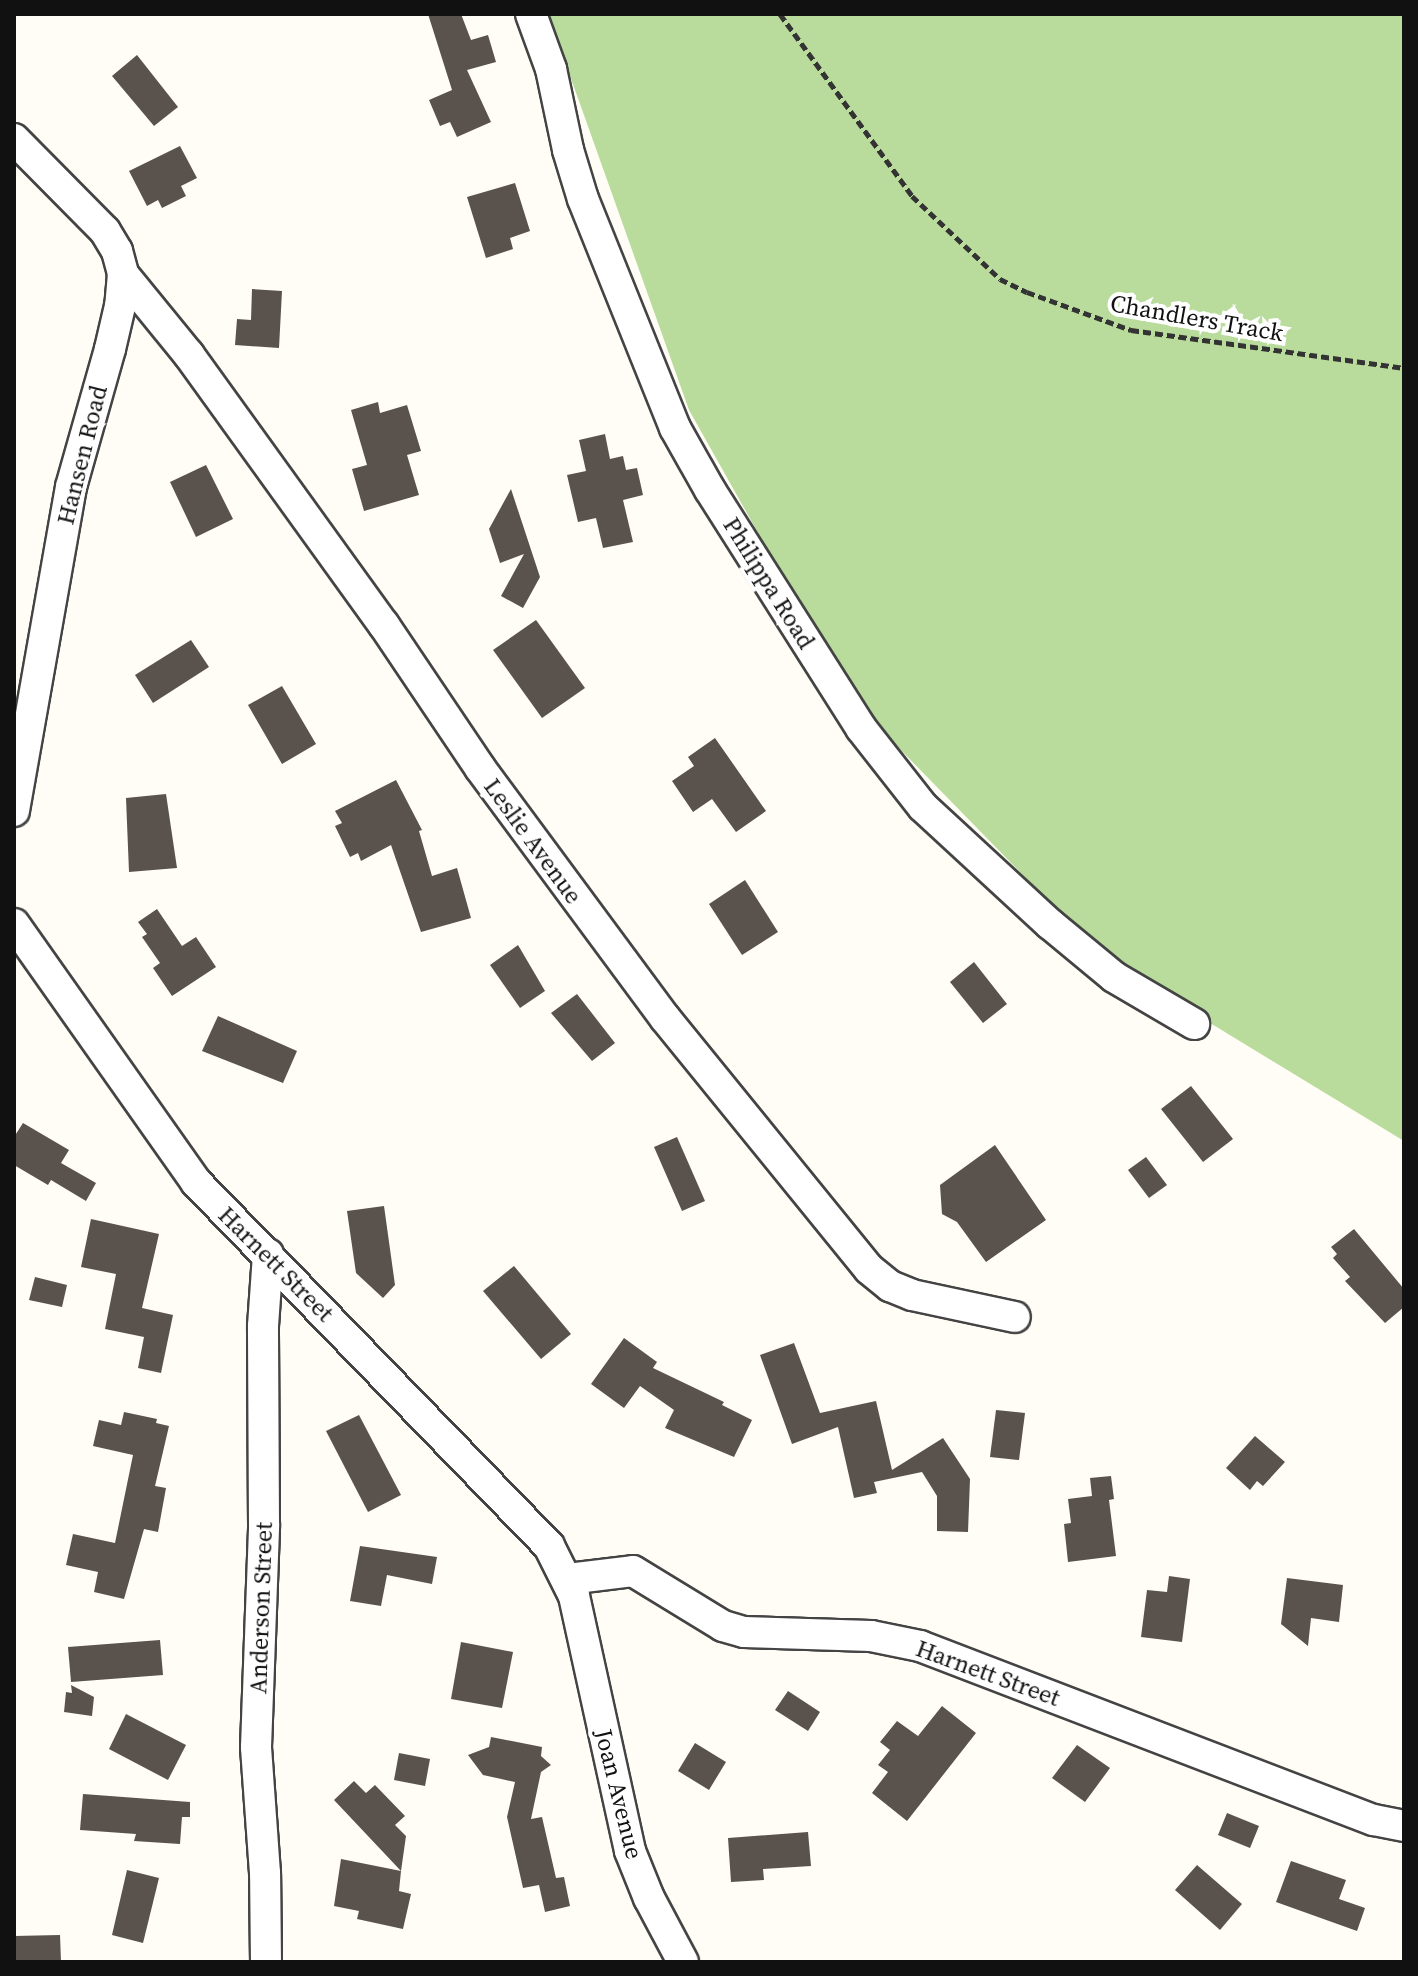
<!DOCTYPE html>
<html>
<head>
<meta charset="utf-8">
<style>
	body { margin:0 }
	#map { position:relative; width:1418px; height:1976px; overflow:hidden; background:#fffdf5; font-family:"Source Serif 4",serif }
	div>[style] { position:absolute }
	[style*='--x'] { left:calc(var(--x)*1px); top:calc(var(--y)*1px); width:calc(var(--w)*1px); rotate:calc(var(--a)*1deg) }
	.forest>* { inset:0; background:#b9dc9c }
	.building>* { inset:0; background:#5a524d }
	.path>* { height:5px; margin-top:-2.5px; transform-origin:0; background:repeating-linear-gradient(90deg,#333 0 8px,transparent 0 12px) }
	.roads { filter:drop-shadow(2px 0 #444) drop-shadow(-2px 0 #444) drop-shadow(0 2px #444) drop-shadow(0 -2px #444) }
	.minor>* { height:30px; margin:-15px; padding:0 15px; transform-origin:15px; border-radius:15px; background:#fff }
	span { translate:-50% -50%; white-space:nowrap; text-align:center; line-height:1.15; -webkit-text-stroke:8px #fff; paint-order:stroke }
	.street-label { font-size:24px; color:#111 }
	.frame { position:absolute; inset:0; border:16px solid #111; pointer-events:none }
</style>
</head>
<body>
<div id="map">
	<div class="forest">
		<div style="clip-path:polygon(548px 14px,1404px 14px,1404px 1141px,1105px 959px,852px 700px,689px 410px)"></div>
	</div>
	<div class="building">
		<div style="clip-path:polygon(428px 14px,461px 14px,471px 40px,488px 35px,496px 62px,467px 70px,491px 122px,457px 137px,450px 122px,440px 126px,429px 100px,452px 90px)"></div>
		<div style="clip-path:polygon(137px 55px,178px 107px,154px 126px,112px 76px)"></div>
		<div style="clip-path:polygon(180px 146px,197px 178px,181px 186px,186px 196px,162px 208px,158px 200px,147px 206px,129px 171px)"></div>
		<div style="clip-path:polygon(515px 183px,530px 231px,510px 238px,513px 249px,486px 258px,467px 197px)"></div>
		<div style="clip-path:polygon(252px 289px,282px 291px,279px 348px,235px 345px,237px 319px,251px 320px)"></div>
		<div style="clip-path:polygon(378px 402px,380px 413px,407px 405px,421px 451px,407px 455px,419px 495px,364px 511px,352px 469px,367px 465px,351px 410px)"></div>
		<div style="clip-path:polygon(605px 434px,610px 459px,623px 456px,626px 470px,637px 468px,643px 495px,623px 500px,633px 542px,603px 548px,596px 518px,578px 522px,567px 475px,586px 471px,579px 440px)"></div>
		<div style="clip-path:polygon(206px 465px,233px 519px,196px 537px,170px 482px)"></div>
		<div style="clip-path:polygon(511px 489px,540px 577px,523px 608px,501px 596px,524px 554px,500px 563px,489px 529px)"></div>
		<div style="clip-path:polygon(536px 620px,585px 688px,542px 718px,493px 650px)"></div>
		<div style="clip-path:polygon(191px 640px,209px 667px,153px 703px,135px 675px)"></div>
		<div style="clip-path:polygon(282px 686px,316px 744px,282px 764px,248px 705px)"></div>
		<div style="clip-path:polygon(715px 738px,766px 811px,736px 832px,712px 799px,693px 812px,672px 781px,694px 766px,688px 757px)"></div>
		<div style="clip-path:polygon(396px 780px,422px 830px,419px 831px,432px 876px,457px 868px,471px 918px,421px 932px,391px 845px,361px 861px,358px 853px,350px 857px,335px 826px,342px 823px,335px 811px)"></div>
		<div style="clip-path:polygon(166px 794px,177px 868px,129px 872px,126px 798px)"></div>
		<div style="clip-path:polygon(745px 880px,778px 932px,742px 955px,709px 904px)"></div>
		<div style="clip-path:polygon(157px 909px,182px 946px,196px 937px,216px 967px,172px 996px,153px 968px,160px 963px,142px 937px,147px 934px,138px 922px)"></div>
		<div style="clip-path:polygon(518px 945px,545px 991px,520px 1008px,490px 965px)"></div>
		<div style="clip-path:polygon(974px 962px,1007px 1004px,983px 1023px,950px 982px)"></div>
		<div style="clip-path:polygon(577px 994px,615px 1043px,592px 1061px,551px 1013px)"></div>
		<div style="clip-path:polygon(218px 1016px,297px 1051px,283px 1083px,202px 1051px)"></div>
		<div style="clip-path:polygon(1191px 1086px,1233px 1139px,1203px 1162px,1161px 1109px)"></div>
		<div style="clip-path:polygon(23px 1123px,69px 1150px,61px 1163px,96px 1183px,86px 1201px,51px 1180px,48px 1185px,14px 1165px,14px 1137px)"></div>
		<div style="clip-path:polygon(677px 1137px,705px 1201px,682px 1211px,654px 1147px)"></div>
		<div style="clip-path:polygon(995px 1145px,1046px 1220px,986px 1262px,957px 1222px,942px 1214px,940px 1185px)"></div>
		<div style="clip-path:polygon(1146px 1157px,1167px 1185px,1149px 1198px,1128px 1170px)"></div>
		<div style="clip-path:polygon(384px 1206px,395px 1285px,383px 1298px,356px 1273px,347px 1211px)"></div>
		<div style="clip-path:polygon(91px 1219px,159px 1234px,142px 1308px,173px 1315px,161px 1373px,138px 1368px,144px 1337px,105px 1329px,116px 1274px,81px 1267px)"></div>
		<div style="clip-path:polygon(1354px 1229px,1404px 1289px,1404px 1307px,1385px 1323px,1345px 1281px,1350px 1277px,1333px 1258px,1337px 1254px,1331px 1247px)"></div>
		<div style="clip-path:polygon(514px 1266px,571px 1334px,541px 1359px,483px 1291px)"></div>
		<div style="clip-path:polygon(35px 1277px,67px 1285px,62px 1307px,29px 1300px)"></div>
		<div style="clip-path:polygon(624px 1338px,657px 1362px,653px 1368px,724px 1402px,722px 1405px,752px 1420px,734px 1457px,665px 1428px,674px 1410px,640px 1386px,624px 1408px,591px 1384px)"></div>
		<div style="clip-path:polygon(794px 1343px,820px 1413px,876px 1401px,892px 1470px,943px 1438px,970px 1479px,968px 1532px,937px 1531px,937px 1496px,922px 1472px,874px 1482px,877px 1493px,854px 1498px,838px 1427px,792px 1444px,760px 1355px)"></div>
		<div style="clip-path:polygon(996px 1410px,1025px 1413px,1019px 1460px,990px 1457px)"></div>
		<div style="clip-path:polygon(124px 1412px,157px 1419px,156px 1423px,169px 1426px,155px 1486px,166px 1488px,158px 1532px,144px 1529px,124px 1599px,94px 1592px,98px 1572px,66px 1565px,73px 1534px,115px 1543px,133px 1455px,93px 1446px,99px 1420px,121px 1425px)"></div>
		<div style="clip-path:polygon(359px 1415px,401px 1495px,368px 1512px,326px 1431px)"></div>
		<div style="clip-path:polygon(1255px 1436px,1285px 1462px,1263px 1486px,1257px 1481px,1250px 1490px,1226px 1468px)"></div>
		<div style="clip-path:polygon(1111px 1476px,1114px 1499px,1109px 1500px,1116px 1556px,1068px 1562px,1064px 1524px,1071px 1523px,1068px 1499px,1092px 1496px,1090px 1478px)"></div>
		<div style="clip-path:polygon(360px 1546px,437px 1557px,432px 1584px,387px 1575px,381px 1606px,350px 1601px)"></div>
		<div style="clip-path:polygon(1169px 1576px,1190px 1579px,1182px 1642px,1141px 1637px,1147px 1590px,1167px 1592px)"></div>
		<div style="clip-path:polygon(1287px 1578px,1343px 1585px,1339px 1622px,1311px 1618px,1308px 1646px,1281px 1624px)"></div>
		<div style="clip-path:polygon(160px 1640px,163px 1675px,71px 1682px,68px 1647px)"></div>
		<div style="clip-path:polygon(461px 1642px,513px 1652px,502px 1708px,451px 1699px)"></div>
		<div style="clip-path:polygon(71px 1685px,94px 1697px,92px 1716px,64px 1712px,66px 1692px,72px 1693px)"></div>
		<div style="clip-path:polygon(788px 1691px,820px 1712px,808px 1731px,775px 1710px)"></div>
		<div style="clip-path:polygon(942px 1706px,976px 1733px,907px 1821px,872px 1793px,888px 1772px,878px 1765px,890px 1750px,880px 1742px,897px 1721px,918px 1736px)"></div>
		<div style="clip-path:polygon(126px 1714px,186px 1745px,168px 1780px,109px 1749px)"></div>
		<div style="clip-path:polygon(491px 1737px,542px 1747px,541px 1756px,551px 1765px,541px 1772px,531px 1819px,542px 1817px,556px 1878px,564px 1877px,570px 1906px,545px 1912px,539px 1885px,523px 1888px,507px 1817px,515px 1782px,483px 1775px,468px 1755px,489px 1747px)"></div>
		<div style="clip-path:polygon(695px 1743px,726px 1762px,709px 1790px,678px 1771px)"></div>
		<div style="clip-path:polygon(1077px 1745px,1110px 1768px,1085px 1802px,1052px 1778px)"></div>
		<div style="clip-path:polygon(399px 1753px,430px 1759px,425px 1786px,394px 1780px)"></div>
		<div style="clip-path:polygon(354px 1781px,366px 1793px,375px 1785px,405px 1816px,395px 1825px,406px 1836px,401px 1871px,334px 1800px)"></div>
		<div style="clip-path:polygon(83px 1794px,190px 1802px,190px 1817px,182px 1817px,180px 1844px,134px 1841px,136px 1834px,80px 1830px)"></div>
		<div style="clip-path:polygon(1227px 1813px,1259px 1826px,1250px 1848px,1218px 1835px)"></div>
		<div style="clip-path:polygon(808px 1832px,811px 1866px,763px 1869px,764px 1880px,731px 1882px,728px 1838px)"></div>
		<div style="clip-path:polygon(341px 1859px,401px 1871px,399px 1891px,411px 1894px,403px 1929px,357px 1919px,359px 1911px,334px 1906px)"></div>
		<div style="clip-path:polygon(1291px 1861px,1346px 1880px,1339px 1899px,1365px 1908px,1357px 1931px,1276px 1902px)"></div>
		<div style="clip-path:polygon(1197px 1865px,1242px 1904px,1220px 1930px,1175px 1890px)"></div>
		<div style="clip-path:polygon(127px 1870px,159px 1878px,143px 1943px,112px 1935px)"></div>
		<div style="clip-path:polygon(60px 1935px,61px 1962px,14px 1962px,14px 1936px)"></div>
	</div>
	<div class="path">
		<div style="--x:780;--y:14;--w:225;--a:54"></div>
		<div style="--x:912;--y:196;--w:121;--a:43.3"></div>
		<div style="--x:1000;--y:279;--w:30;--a:26"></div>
		<div style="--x:1027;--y:292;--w:111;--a:20.1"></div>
		<div style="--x:1131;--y:330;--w:276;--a:7.9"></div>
	</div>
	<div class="roads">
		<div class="minor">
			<div style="--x:531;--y:14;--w:59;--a:70"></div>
			<div style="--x:551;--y:69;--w:83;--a:78.1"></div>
			<div style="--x:568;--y:150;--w:51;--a:73"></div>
			<div style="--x:583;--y:199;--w:247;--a:68.1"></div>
			<div style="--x:675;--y:428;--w:71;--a:60.6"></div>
			<div style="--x:710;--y:490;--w:282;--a:57.6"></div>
			<div style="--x:861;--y:728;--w:100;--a:51.9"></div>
			<div style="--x:923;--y:807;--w:173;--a:42.7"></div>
			<div style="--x:1050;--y:924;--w:83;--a:39.6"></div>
			<div style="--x:1114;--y:977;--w:93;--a:30.4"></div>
			<div style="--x:14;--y:139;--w:129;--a:45.3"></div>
			<div style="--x:105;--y:231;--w:23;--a:59"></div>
			<div style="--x:117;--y:251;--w:24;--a:75"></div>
			<div style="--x:123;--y:274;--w:32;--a:95"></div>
			<div style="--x:120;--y:306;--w:44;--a:103.1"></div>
			<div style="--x:110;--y:349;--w:143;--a:105.8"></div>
			<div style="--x:71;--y:487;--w:329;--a:100"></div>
			<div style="--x:123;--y:274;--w:104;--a:50.8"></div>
			<div style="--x:189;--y:355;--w:333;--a:54.2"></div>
			<div style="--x:384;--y:625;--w:172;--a:56.1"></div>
			<div style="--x:480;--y:768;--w:311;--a:53.5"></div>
			<div style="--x:665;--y:1018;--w:323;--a:50.9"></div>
			<div style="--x:869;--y:1269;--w:27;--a:39"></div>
			<div style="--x:890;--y:1286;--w:24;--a:22"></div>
			<div style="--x:912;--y:1295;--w:105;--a:12.1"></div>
			<div style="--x:14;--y:924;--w:316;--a:54.8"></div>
			<div style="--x:196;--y:1182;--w:507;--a:45.88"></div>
			<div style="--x:549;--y:1546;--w:56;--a:63.4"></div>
			<div style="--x:574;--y:1596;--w:261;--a:77.6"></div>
			<div style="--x:630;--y:1851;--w:51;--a:68"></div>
			<div style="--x:649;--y:1898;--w:72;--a:62"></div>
			<div style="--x:568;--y:1579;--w:65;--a:-7"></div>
			<div style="--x:633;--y:1571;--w:105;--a:31.4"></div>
			<div style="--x:723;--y:1626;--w:22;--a:16"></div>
			<div style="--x:744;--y:1632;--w:127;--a:1.8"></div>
			<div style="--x:871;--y:1636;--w:50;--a:11.5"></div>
			<div style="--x:920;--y:1646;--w:486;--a:21"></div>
			<div style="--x:1374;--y:1820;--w:31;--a:11"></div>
			<div style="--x:266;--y:1962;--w:89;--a:-90.6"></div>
			<div style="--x:265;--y:1873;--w:126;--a:-94.1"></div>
			<div style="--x:256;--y:1747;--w:223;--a:-87.9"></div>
			<div style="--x:264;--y:1524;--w:198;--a:-90.3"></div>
			<div style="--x:263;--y:1326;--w:72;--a:-86"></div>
		</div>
	</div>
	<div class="street-label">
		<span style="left:1197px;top:318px;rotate:10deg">Chandlers Track</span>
		<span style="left:82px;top:455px;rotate:-76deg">Hansen Road</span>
		<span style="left:769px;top:583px;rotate:58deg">Philippa Road</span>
		<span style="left:533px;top:841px;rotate:54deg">Leslie Avenue</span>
		<span style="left:276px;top:1264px;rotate:45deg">Harnett Street</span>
		<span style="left:261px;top:1608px;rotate:-88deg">Anderson Street</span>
		<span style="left:988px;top:1673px;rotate:20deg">Harnett Street</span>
		<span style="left:619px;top:1794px;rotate:76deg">Joan Avenue</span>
	</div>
	<div class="frame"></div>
</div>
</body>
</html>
